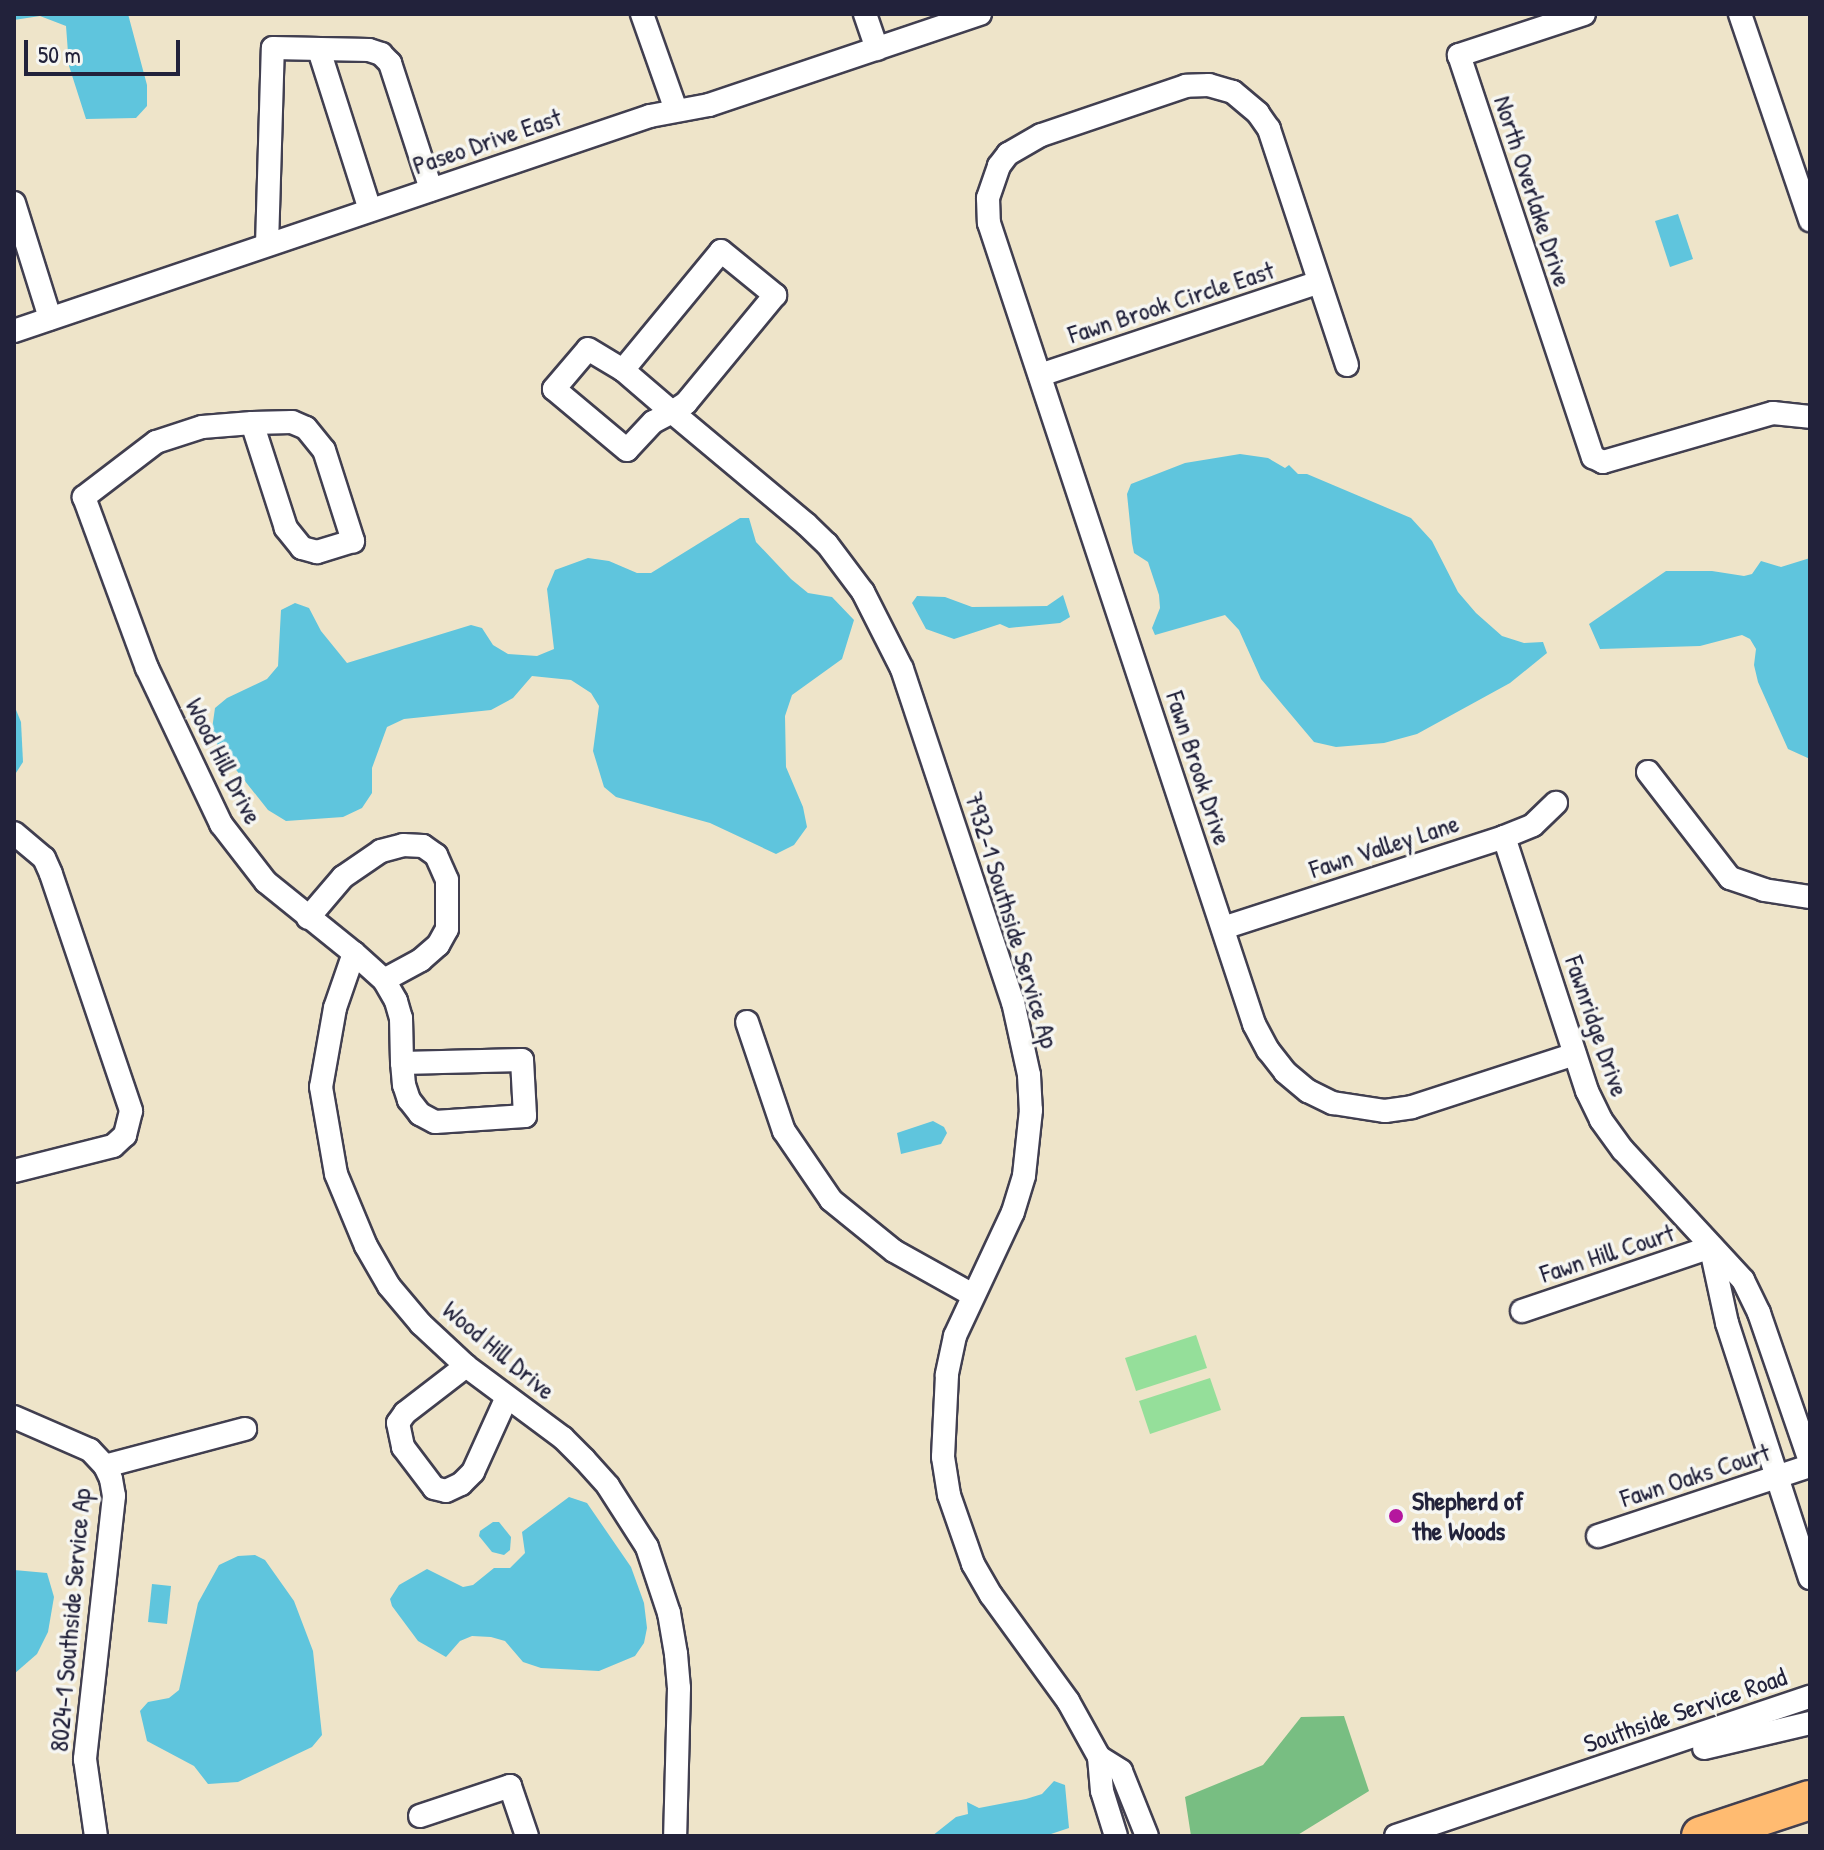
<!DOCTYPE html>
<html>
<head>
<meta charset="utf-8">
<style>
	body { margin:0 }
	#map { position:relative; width:1824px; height:1850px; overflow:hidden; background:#eee4c9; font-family:"Patrick Hand",sans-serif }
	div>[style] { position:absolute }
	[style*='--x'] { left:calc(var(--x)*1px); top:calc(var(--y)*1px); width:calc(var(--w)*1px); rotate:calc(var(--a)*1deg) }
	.green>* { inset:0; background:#95df9a }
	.forest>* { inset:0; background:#78be82 }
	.water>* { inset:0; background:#5fc5dd }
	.roads { filter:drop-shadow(2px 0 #413f50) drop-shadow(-2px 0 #413f50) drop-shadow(0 2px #413f50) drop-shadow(0 -2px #413f50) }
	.street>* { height:22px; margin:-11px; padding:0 11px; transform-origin:11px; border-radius:11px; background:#fff }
	.highway>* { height:38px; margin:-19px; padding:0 19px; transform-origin:19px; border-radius:19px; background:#ffbb71 }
	.dots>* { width:22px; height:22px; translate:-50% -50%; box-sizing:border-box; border:4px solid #f6f6f2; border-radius:50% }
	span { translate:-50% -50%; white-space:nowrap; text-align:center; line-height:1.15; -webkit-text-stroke:7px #f6f6f2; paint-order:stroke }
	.street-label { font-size:26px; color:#22223b }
	.poi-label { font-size:26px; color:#22223b; font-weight:700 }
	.left { translate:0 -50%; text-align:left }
	.frame { position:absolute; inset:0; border:16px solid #22223b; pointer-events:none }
	.scale { position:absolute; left:24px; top:40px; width:156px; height:36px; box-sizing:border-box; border:4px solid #22223b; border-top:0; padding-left:10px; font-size:24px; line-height:28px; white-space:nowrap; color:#22223b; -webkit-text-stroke:6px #f6f6f2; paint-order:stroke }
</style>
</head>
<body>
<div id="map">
	<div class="green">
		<div style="clip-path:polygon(1196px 1335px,1207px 1368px,1136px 1391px,1125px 1358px)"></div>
		<div style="clip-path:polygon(1210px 1378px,1221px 1410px,1150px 1434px,1139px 1401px)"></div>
	</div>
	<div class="forest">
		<div style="clip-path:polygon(1344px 1716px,1369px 1791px,1296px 1836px,1191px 1836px,1185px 1797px,1263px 1765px,1301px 1717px)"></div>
	</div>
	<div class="water">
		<div style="clip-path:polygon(14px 14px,128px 14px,147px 85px,147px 106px,136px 118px,86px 119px,69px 66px,66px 26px,40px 16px,14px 20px)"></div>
		<div style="clip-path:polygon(1678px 214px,1693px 259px,1670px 267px,1655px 221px)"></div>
		<div style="clip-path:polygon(1240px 454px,1268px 458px,1285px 468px,1289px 465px,1298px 474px,1307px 474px,1411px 518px,1432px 541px,1458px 592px,1476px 613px,1502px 636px,1524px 643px,1543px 642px,1547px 653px,1510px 683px,1417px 734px,1384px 743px,1336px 747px,1314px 742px,1261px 679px,1239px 630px,1225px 615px,1155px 635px,1152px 628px,1160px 608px,1159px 595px,1148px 562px,1134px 553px,1132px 543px,1127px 494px,1131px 484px,1185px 463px)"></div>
		<div style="clip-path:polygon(740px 518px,749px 518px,756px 542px,791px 579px,808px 593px,832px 597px,854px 620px,842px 659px,792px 695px,785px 716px,786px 767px,803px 807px,807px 827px,794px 845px,776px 854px,710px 823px,616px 797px,604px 787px,593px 751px,599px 706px,591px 693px,571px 680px,532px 676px,513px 698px,491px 710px,404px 719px,387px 727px,372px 768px,372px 793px,362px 808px,343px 817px,286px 821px,268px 810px,218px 747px,212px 729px,215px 708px,227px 698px,267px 679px,278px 666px,281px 610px,295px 603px,309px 608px,321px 631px,347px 663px,471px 625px,482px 628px,493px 645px,508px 654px,537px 656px,554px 649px,547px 589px,555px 570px,588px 558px,609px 561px,637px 573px,651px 573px)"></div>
		<div style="clip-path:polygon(1810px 558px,1810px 759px,1788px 749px,1758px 682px,1754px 665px,1756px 649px,1750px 639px,1742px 635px,1700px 646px,1600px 649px,1589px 624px,1666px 571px,1712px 571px,1744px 576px,1752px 574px,1761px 561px,1781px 567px)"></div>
		<div style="clip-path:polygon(1063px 595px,1070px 617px,1060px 623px,1009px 628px,1000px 624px,954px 639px,926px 629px,912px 603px,917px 596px,945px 597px,972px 607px,1047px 606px)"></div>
		<div style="clip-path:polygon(14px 705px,21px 722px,23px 762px,14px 776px)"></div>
		<div style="clip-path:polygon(933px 1121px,944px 1127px,947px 1133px,941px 1144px,901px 1154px,897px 1133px)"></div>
		<div style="clip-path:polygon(569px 1497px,587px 1503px,631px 1567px,644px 1603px,647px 1628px,644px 1643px,635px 1656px,599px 1671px,541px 1668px,523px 1662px,505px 1641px,491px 1637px,472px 1636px,460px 1641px,446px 1657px,418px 1641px,392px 1606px,390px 1599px,399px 1585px,427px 1569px,463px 1587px,473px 1585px,494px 1568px,510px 1568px,525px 1553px,522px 1532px)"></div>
		<div style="clip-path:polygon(493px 1522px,499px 1522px,511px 1537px,510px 1550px,504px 1555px,492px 1552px,479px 1536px,480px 1531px)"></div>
		<div style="clip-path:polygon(255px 1555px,265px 1560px,294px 1601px,313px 1651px,322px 1735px,312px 1747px,238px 1782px,208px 1784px,194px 1766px,147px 1741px,140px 1711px,148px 1702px,169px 1698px,179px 1690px,198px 1603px,219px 1565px,238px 1556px)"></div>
		<div style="clip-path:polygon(14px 1570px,47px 1573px,54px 1597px,48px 1632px,37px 1654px,14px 1674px)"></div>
		<div style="clip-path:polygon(152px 1584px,171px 1586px,167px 1624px,148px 1622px)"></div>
		<div style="clip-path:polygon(1054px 1781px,1065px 1785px,1069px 1828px,1045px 1836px,932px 1836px,956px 1817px,968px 1814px,967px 1802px,979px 1808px,1026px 1799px,1042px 1794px)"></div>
	</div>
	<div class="roads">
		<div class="street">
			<div style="--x:642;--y:14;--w:102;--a:70.5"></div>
			<div style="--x:865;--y:14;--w:37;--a:71"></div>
			<div style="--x:1584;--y:14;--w:132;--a:161.8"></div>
			<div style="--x:1459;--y:55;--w:424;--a:71.6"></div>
			<div style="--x:1593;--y:457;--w:11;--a:27"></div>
			<div style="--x:1603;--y:462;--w:177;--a:-16.1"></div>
			<div style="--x:1773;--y:413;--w:37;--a:6"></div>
			<div style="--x:1740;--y:14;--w:218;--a:71.2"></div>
			<div style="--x:319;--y:50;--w:168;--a:72.3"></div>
			<div style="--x:14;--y:203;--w:121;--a:72.6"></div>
			<div style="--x:267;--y:245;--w:197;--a:-88.3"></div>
			<div style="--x:273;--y:48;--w:96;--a:1.2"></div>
			<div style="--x:369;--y:50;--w:13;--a:18"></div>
			<div style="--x:381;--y:54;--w:13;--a:45"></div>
			<div style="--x:390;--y:63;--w:133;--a:72"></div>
			<div style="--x:14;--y:331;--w:671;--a:-18.68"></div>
			<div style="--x:650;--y:116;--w:60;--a:-10.6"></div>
			<div style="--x:709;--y:105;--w:286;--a:-18.6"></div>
			<div style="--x:1347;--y:365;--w:249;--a:-108.3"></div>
			<div style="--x:1269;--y:129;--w:19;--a:-125"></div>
			<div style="--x:1258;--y:113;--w:33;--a:-140"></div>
			<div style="--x:1233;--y:92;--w:25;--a:-164"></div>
			<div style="--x:1209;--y:85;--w:23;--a:178"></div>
			<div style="--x:1186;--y:86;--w:153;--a:161.3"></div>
			<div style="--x:1041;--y:135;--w:38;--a:150"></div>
			<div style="--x:1008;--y:154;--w:15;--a:127"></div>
			<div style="--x:999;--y:166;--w:34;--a:109"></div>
			<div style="--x:988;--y:198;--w:25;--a:88"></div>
			<div style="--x:989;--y:223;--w:844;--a:71.69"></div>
			<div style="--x:1254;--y:1024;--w:30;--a:62"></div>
			<div style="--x:1268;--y:1050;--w:28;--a:52"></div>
			<div style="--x:1285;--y:1072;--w:30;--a:40"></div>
			<div style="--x:1308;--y:1091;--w:28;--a:26"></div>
			<div style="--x:1333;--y:1103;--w:53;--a:8.7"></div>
			<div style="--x:1385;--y:1111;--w:27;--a:-8"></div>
			<div style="--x:1412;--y:1107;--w:171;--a:-18"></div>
			<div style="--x:623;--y:370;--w:154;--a:-50.5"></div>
			<div style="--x:721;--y:251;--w:70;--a:39.2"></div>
			<div style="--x:775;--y:295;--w:140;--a:129.5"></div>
			<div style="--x:686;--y:403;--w:17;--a:147"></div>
			<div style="--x:672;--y:412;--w:21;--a:152"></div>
			<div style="--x:653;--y:422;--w:38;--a:133"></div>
			<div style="--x:627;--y:450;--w:95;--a:-140.1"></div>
			<div style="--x:554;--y:389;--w:52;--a:-49.6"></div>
			<div style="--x:588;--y:349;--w:41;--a:31"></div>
			<div style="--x:623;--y:370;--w:65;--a:40.6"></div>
			<div style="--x:672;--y:412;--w:175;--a:39.9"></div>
			<div style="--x:806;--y:524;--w:29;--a:44"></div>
			<div style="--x:827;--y:544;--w:60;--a:53.1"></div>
			<div style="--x:863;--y:592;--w:86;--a:63.1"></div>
			<div style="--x:902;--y:669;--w:351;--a:71.6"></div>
			<div style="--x:1013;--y:1002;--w:75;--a:77.6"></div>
			<div style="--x:1029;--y:1075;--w:35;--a:87"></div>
			<div style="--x:1031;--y:1110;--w:66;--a:96.1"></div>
			<div style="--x:1024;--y:1176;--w:38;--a:107"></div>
			<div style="--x:1013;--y:1212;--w:137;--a:115.1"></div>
			<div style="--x:955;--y:1336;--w:40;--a:102"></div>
			<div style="--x:947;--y:1375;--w:82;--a:92.8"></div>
			<div style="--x:943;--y:1457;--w:38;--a:81"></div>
			<div style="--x:949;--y:1495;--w:73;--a:70.8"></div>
			<div style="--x:973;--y:1564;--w:36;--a:60"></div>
			<div style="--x:991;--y:1595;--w:131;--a:54"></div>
			<div style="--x:1068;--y:1701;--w:64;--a:61"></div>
			<div style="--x:1099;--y:1757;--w:34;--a:85"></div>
			<div style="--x:1102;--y:1791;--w:47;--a:72.7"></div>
			<div style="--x:1040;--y:375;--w:294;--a:-18.4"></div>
			<div style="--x:292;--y:422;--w:15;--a:23"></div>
			<div style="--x:306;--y:428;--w:28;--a:51"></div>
			<div style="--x:324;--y:450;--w:96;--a:72.3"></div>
			<div style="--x:353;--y:541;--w:38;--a:163"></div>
			<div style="--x:317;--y:552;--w:16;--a:-165"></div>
			<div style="--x:302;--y:548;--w:26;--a:-129"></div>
			<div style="--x:286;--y:528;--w:110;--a:-107.9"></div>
			<div style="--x:252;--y:423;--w:40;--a:-1.4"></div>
			<div style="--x:252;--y:423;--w:50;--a:175.4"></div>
			<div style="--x:202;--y:427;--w:48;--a:161.9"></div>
			<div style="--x:156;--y:442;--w:91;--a:142.6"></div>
			<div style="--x:84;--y:497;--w:182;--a:69.8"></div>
			<div style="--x:147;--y:668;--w:173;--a:64.6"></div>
			<div style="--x:221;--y:824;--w:73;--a:52.2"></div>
			<div style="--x:266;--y:882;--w:113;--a:38.9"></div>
			<div style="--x:354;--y:953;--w:58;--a:109.1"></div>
			<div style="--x:335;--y:1008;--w:80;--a:100"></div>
			<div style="--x:321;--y:1087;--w:88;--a:80.2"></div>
			<div style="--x:336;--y:1174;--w:78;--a:67.4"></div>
			<div style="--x:366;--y:1246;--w:46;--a:60.1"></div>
			<div style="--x:389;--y:1286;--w:50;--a:49.9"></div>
			<div style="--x:421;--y:1324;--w:62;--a:43"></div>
			<div style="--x:466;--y:1366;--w:121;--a:36.6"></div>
			<div style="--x:563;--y:1438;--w:30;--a:45"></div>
			<div style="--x:584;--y:1459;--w:36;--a:48"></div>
			<div style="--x:608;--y:1486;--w:72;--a:57.4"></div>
			<div style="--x:647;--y:1547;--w:70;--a:71.6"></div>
			<div style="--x:669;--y:1613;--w:42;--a:80.3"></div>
			<div style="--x:676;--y:1654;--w:34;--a:85"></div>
			<div style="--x:679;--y:1688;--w:148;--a:91.5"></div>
			<div style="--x:1648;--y:772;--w:134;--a:52.3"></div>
			<div style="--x:1730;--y:878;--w:36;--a:19"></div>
			<div style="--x:1764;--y:890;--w:47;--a:8.7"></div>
			<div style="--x:14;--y:833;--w:39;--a:40"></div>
			<div style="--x:44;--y:858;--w:17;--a:66"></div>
			<div style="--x:51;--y:874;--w:250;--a:71.3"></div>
			<div style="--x:131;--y:1111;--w:25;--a:104"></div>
			<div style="--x:125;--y:1135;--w:16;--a:137"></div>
			<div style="--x:113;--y:1146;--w:102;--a:165.8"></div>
			<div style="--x:1504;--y:837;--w:267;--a:71.9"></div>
			<div style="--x:1587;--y:1091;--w:32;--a:64"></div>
			<div style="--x:1601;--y:1120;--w:37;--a:54"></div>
			<div style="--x:1623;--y:1150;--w:177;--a:47.3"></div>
			<div style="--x:1743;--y:1280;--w:37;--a:64"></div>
			<div style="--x:1759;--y:1313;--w:157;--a:71"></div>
			<div style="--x:308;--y:918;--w:54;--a:-49.5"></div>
			<div style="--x:343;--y:877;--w:46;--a:-34.4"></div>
			<div style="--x:381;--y:851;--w:23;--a:-15"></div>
			<div style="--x:403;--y:845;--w:20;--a:3"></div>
			<div style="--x:423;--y:846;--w:16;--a:35"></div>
			<div style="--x:436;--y:855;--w:27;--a:66"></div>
			<div style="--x:447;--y:880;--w:49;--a:90"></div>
			<div style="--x:447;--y:929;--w:18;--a:119"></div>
			<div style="--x:438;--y:945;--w:23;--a:139"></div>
			<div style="--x:421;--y:960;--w:42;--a:151.6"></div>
			<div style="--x:1223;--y:928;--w:295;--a:-17.9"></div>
			<div style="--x:1504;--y:837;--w:31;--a:-22"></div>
			<div style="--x:1533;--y:825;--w:32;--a:-44"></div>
			<div style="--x:354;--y:953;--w:40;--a:42"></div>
			<div style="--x:384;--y:980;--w:24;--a:60"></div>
			<div style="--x:396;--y:1001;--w:18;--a:74"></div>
			<div style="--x:401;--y:1018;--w:45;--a:88.7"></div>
			<div style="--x:747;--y:1022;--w:115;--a:71.3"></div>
			<div style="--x:784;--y:1131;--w:83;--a:55.7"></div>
			<div style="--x:831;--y:1200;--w:81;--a:39"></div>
			<div style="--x:894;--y:1251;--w:90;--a:29.1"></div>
			<div style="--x:522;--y:1060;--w:56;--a:86.9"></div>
			<div style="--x:525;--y:1116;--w:90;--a:176.2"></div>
			<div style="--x:435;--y:1122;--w:17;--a:-152"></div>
			<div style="--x:420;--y:1114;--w:18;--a:-128"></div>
			<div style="--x:409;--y:1100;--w:16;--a:-108"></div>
			<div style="--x:404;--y:1085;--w:22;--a:-95"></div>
			<div style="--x:402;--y:1063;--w:120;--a:-1.4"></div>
			<div style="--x:1711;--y:1249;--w:76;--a:77.8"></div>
			<div style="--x:1727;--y:1323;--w:268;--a:72"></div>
			<div style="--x:1522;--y:1311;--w:200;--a:-18.7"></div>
			<div style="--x:466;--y:1366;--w:77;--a:142.4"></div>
			<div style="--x:405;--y:1413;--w:12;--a:125"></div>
			<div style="--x:398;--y:1423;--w:25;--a:78"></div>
			<div style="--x:403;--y:1447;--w:51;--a:52.9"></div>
			<div style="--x:434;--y:1488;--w:12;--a:14"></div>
			<div style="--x:446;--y:1491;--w:17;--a:-25"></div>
			<div style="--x:461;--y:1484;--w:17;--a:-45"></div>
			<div style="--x:473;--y:1472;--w:82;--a:-65.6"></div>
			<div style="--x:14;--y:1417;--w:83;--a:23.5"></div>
			<div style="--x:90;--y:1450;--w:22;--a:47"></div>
			<div style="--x:105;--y:1466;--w:14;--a:65"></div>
			<div style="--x:111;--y:1479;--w:17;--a:80"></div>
			<div style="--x:114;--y:1496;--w:265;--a:96.3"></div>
			<div style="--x:85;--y:1759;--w:78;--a:81.9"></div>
			<div style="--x:105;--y:1466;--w:145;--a:-14.8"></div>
			<div style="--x:1598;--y:1536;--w:223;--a:-18.3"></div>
			<div style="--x:1704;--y:1748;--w:109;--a:-13.3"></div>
			<div style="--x:1099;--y:1757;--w:26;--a:32"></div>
			<div style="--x:1121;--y:1771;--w:70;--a:68.2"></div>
			<div style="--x:420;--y:1816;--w:95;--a:-18.4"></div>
			<div style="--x:510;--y:1786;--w:53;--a:71.2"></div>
			<div style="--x:1396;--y:1836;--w:437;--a:-18.6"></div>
		</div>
		<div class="highway">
			<div style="--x:1701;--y:1836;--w:115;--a:-18.3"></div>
		</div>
	</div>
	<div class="dots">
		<div style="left:1396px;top:1516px;background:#b5179e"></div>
	</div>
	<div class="street-label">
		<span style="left:487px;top:141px;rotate:-19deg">Paseo Drive East</span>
		<span style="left:1533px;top:191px;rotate:72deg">North Overlake Drive</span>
		<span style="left:1171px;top:302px;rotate:-18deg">Fawn Brook Circle East</span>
		<span style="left:224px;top:761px;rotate:63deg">Wood Hill Drive</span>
		<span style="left:1199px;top:768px;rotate:72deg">Fawn Brook Drive</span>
		<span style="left:1384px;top:846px;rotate:-18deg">Fawn Valley Lane</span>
		<span style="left:1012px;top:920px;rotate:73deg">7932-1 Southside Service Ap</span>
		<span style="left:1597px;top:1026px;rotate:71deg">Fawnridge Drive</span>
		<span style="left:1607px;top:1253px;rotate:-18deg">Fawn Hill Court</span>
		<span style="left:499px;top:1350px;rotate:40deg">Wood Hill Drive</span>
		<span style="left:1695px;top:1475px;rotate:-18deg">Fawn Oaks Court</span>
		<span style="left:70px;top:1620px;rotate:-85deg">8024-1 Southside Service Ap</span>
		<span style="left:1685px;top:1710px;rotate:-19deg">Southside Service Road</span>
	</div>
	<div class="poi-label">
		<span class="left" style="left:1412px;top:1516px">Shepherd of<br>the Woods</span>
	</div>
	<div class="frame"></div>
	<div class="scale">50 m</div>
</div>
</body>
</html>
